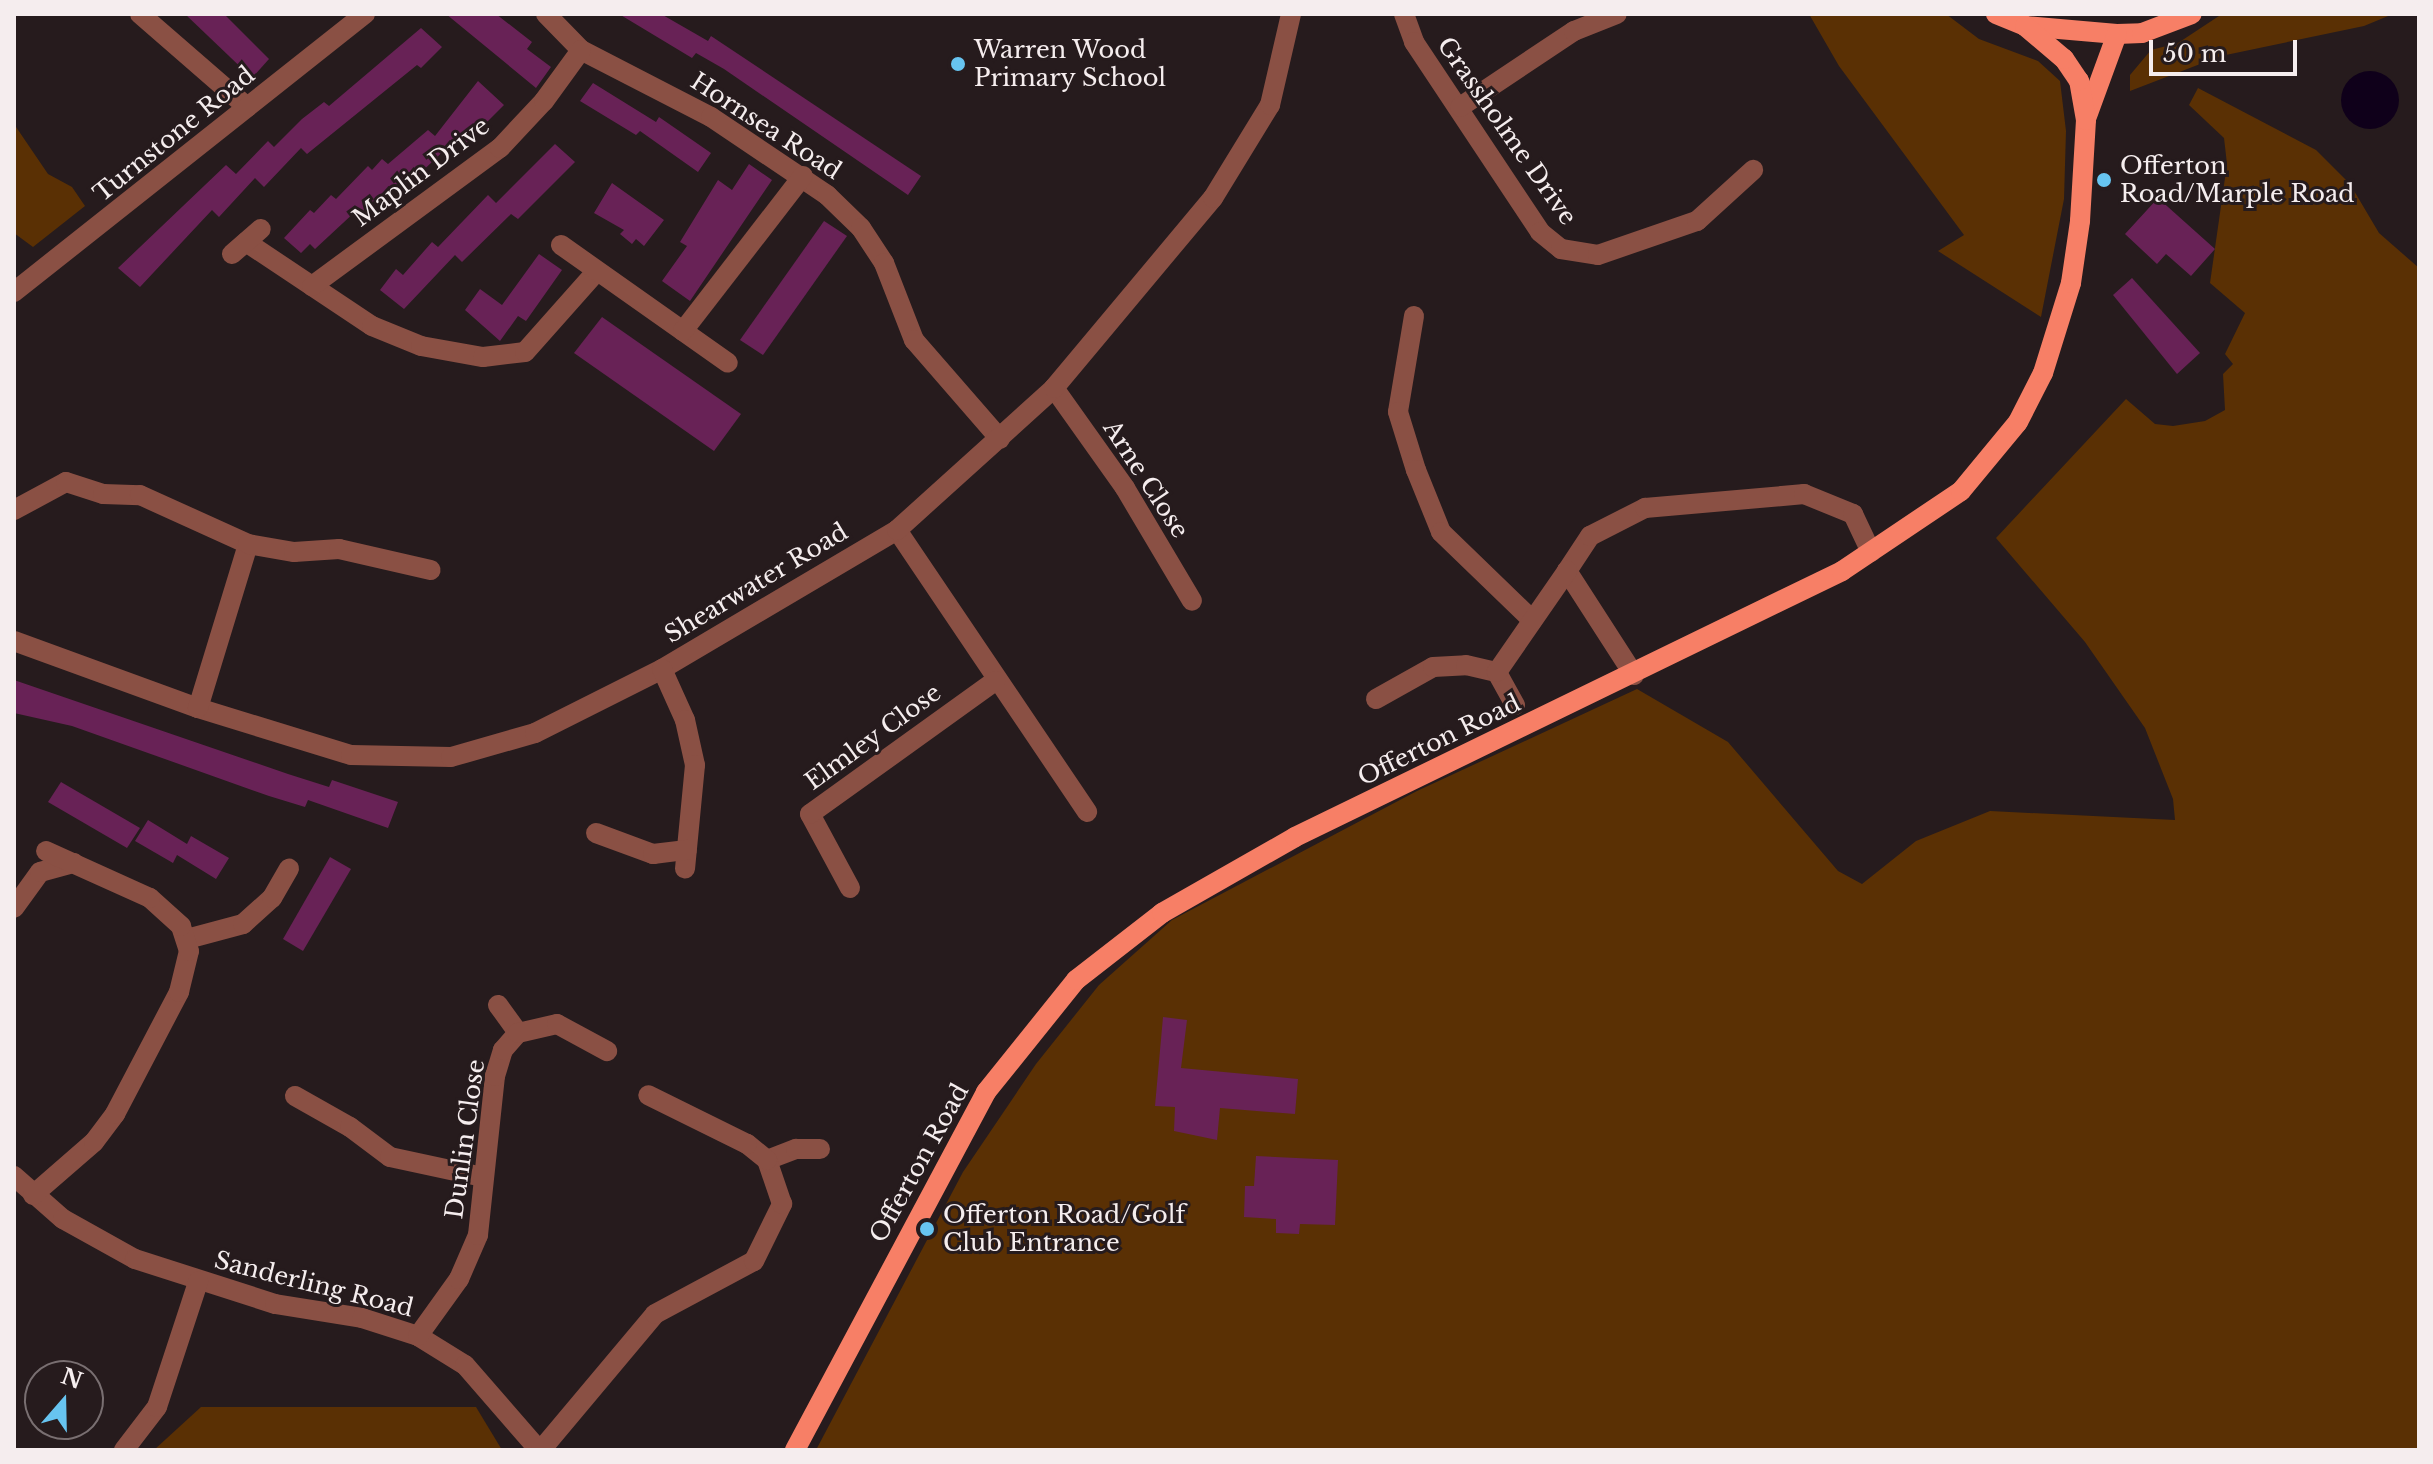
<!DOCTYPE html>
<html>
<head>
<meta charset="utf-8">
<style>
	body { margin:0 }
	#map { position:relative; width:2433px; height:1464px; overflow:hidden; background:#261b1d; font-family:"Libre Baskerville",serif }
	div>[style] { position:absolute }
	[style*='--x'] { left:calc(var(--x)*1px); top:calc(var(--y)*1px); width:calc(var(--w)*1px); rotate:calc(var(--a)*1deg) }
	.green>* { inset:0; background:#5a3004 }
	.water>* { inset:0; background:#0f001a }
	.round { border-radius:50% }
	.building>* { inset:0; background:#682256 }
	.minor>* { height:20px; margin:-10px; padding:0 10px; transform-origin:10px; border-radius:10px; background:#8a5044 }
	.major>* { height:20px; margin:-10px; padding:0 10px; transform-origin:10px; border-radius:10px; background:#f77f66 }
	.dots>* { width:22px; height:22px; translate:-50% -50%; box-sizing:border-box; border:4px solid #261b1d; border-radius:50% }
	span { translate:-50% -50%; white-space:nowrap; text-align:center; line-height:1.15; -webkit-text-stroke:6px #261b1d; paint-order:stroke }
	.poi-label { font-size:24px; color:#f5edee }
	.left { translate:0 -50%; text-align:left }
	.street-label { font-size:24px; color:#f5edee }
	.frame { position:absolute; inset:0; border:16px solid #f5edee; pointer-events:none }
	.north { position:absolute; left:24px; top:1360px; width:80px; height:80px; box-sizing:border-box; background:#261b1d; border:2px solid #796f71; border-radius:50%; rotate:20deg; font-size:22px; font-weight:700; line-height:32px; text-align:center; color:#f5edee }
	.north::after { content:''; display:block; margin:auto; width:28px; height:36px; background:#67c4f0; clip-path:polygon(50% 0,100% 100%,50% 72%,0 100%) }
	.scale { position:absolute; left:2149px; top:40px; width:148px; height:36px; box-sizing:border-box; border:4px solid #f5edee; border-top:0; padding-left:10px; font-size:24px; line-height:28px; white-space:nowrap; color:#f5edee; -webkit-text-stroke:6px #261b1d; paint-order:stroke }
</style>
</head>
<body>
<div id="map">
	<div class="green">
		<div style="clip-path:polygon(1809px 14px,1946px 14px,1979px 39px,2038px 61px,2060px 81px,2066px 131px,2064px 199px,2041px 317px,1938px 251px,1964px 235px,1839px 66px)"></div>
		<div style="clip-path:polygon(2222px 14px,2393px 14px,2364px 26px,2221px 56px,2130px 91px,2130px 75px,2151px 50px,2178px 43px)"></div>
		<div style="clip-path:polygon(2198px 88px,2316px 150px,2350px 184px,2379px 233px,2419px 268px,2419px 1450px,816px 1450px,963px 1172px,1036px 1064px,1099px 985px,1172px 920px,1417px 791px,1637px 689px,1728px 742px,1838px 871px,1862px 884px,1916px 841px,1990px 811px,2175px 820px,2173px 799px,2145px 728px,2085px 642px,1996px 538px,2126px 399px,2155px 424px,2173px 426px,2205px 421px,2225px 410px,2223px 374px,2233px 364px,2225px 354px,2245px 313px,2210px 283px,2227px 164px,2224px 138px,2189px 105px)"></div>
		<div style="clip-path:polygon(14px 124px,48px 174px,72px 187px,85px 206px,33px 247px,14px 233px)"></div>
		<div style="clip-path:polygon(201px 1407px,476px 1407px,502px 1450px,154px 1450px)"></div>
	</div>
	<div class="water">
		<div class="round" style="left:2341px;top:71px;width:58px;height:58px"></div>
	</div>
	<div class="building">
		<div style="clip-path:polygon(185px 14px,224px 14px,269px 59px,252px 78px)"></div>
		<div style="clip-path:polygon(446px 14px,496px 14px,532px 42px,527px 49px,551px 67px,536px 88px)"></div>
		<div style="clip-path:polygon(619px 14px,661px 14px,708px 41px,711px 36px,921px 176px,908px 195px,724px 69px,696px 53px,692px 58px)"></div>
		<div style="clip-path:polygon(421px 28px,442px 47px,421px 68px,417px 65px,307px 154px,301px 148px,264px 187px,255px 178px,219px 217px,212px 210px,140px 287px,118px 268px,226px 165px,236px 174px,268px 141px,274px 147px,302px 119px,324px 102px,329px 106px)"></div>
		<div style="clip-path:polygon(478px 81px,504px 105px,462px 147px,455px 140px,412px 181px,406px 175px,385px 198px,381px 194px,361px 215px,357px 210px,315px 249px,310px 244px,301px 253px,284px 238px,310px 210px,314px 213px,331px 195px,336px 199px,368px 166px,372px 170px,382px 159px,388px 164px,428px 130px,435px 136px)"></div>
		<div style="clip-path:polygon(593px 83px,656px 122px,659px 117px,711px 153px,698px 172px,640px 131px,636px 135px,580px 101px)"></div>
		<div style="clip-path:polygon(555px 144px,575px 162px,518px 219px,511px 214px,462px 262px,455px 255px,404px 309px,380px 290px,396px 269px,403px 275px,432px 242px,438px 247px,488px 195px,496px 203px)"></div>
		<div style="clip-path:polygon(749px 164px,772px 180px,690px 301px,662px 281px,687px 246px,680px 242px,718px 180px,732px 190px)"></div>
		<div style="clip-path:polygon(612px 183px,664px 220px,644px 246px,636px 239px,632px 244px,620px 234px,624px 230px,594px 213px)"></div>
		<div style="clip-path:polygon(2158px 198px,2215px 249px,2191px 276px,2166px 254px,2157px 264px,2125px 234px)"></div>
		<div style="clip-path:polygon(824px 221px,847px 236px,763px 355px,740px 340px)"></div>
		<div style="clip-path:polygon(539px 254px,562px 270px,526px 321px,518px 316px,500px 341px,465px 310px,480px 289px,502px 305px)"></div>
		<div style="clip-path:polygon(2132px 278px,2200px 353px,2177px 374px,2113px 295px)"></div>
		<div style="clip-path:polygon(602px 317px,741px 414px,714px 451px,574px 353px)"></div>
		<div style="clip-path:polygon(14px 680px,288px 774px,329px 787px,332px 780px,398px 802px,388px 828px,308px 800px,305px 807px,269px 796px,72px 726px,14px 713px)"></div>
		<div style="clip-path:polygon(61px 782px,140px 828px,127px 848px,48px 802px)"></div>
		<div style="clip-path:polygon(148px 820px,187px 844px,191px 836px,229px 858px,216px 879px,177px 855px,173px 863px,135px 841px)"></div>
		<div style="clip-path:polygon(330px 857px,351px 869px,303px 951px,283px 939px)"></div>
		<div style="clip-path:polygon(1163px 1017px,1187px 1020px,1181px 1068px,1298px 1079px,1295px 1114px,1220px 1108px,1217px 1140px,1174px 1131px,1175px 1107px,1155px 1106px)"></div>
		<div style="clip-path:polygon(1256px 1156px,1338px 1160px,1335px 1225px,1300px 1224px,1299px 1234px,1276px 1233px,1276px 1219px,1244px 1217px,1245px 1186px,1254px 1186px)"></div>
	</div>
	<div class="minor">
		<div style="--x:140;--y:14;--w:142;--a:41"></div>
		<div style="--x:546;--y:14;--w:50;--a:45.8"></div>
		<div style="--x:581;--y:50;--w:146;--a:27.3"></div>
		<div style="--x:711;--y:117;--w:140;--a:33.9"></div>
		<div style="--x:827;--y:195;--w:47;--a:44.1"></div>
		<div style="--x:861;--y:228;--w:42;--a:56.7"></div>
		<div style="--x:884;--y:263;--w:83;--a:68.7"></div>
		<div style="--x:914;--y:340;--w:131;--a:49"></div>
		<div style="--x:1404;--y:14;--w:30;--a:70"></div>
		<div style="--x:1414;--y:42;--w:228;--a:56.4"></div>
		<div style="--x:1540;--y:232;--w:27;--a:39"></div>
		<div style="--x:1561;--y:249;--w:37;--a:9"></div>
		<div style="--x:1598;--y:255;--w:105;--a:-19"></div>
		<div style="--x:1697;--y:221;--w:76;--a:-42.3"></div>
		<div style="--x:1460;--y:107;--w:137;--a:-33.7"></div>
		<div style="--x:1574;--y:31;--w:46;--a:-21.6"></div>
		<div style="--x:246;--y:242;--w:151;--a:33.7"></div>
		<div style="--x:372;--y:326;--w:53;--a:22.2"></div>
		<div style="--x:421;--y:346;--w:63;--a:10.1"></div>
		<div style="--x:483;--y:357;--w:42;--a:-6.8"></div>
		<div style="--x:525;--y:352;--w:108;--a:-48.4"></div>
		<div style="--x:561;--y:245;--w:204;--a:35.2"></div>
		<div style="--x:232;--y:254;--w:38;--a:-41"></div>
		<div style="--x:312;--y:286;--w:233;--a:-36.3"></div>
		<div style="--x:500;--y:148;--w:64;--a:-46.9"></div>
		<div style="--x:544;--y:101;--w:63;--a:-54"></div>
		<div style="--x:14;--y:292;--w:448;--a:-38.4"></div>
		<div style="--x:1414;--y:316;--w:97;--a:99.5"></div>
		<div style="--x:1398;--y:412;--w:61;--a:72.8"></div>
		<div style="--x:1416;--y:470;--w:67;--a:68"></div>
		<div style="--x:1441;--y:532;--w:127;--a:44"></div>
		<div style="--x:683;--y:331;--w:196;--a:-52.3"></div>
		<div style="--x:1054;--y:388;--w:123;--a:54.6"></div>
		<div style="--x:1125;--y:488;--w:131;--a:59.3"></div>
		<div style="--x:14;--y:510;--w:59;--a:-28.3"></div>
		<div style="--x:66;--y:482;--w:39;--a:18"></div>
		<div style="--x:103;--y:494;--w:37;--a:2"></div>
		<div style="--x:140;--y:495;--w:119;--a:24.4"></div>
		<div style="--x:897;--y:530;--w:340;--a:56"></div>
		<div style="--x:14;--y:641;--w:196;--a:20"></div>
		<div style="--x:198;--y:708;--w:160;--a:17.1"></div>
		<div style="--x:351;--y:755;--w:100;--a:1.1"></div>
		<div style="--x:451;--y:757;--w:87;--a:-15.9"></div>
		<div style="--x:535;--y:733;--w:142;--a:-26.7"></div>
		<div style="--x:662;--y:669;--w:273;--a:-30.6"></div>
		<div style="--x:897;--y:530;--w:212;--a:-42.1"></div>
		<div style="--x:1054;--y:388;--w:248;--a:-50.1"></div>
		<div style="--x:1213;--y:198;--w:109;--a:-58.5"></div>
		<div style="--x:1270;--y:105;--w:93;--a:-77"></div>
		<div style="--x:662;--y:669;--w:56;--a:65.7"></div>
		<div style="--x:685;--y:720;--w:46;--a:77.5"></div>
		<div style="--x:695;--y:765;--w:104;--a:95.5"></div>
		<div style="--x:1634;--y:675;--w:124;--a:-122.8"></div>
		<div style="--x:1567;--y:571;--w:42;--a:-56.7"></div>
		<div style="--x:1590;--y:536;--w:62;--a:-27"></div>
		<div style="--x:1645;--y:508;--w:160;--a:-5"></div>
		<div style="--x:1804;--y:494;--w:53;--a:22.2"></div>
		<div style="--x:1853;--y:514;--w:42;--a:64.7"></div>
		<div style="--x:1376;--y:699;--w:65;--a:-29.3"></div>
		<div style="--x:1433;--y:667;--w:33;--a:-3"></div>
		<div style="--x:1466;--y:665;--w:32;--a:13"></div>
		<div style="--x:1515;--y:705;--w:38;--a:-119"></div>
		<div style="--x:1497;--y:672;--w:123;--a:-55.3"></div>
		<div style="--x:198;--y:708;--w:171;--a:-73"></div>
		<div style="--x:248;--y:544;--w:47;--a:9.9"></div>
		<div style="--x:294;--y:552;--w:45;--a:-3.8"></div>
		<div style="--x:339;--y:549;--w:94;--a:12.9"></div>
		<div style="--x:596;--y:833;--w:61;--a:20.2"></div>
		<div style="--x:653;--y:854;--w:34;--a:-7"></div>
		<div style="--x:850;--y:888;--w:84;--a:-118.4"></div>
		<div style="--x:810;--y:814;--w:228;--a:-35.7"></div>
		<div style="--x:14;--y:908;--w:44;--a:-54.2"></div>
		<div style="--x:40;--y:872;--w:35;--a:-15"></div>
		<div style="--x:187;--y:939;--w:58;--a:-15"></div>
		<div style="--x:243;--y:924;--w:39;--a:-42"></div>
		<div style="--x:272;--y:898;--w:34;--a:-60"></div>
		<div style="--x:498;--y:1005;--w:34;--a:54"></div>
		<div style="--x:295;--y:1096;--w:63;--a:29.4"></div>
		<div style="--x:350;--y:1127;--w:50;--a:36.9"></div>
		<div style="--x:390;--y:1157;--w:95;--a:12.1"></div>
		<div style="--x:767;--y:1160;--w:31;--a:-21"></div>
		<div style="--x:796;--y:1149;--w:24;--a:0"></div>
		<div style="--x:14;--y:1176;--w:65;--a:41.3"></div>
		<div style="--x:63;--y:1219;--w:82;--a:29.1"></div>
		<div style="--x:135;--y:1259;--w:147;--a:17.8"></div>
		<div style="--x:275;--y:1304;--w:88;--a:9.1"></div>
		<div style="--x:362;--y:1318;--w:59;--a:17.8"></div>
		<div style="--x:418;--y:1336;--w:55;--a:31.7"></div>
		<div style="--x:465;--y:1365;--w:113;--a:49"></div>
		<div style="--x:33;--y:1195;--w:81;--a:-41"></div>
		<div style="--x:94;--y:1142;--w:35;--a:-53"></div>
		<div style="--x:115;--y:1114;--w:138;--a:-62.3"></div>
		<div style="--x:179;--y:992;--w:42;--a:-76.3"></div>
		<div style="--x:189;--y:951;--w:26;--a:-108"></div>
		<div style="--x:181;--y:926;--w:42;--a:-137.9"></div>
		<div style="--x:150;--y:898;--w:114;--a:-155.7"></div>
		<div style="--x:418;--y:1336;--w:70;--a:-54.3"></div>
		<div style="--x:459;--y:1279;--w:48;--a:-66.6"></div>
		<div style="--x:478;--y:1235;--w:160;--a:-83.9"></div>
		<div style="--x:495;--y:1076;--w:27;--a:-73"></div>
		<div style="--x:503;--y:1050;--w:23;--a:-49"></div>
		<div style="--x:518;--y:1033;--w:40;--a:-13"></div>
		<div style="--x:557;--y:1024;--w:57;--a:28.4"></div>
		<div style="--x:124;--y:1450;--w:54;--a:-52.5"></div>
		<div style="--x:157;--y:1407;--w:132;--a:-71.8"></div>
		<div style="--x:541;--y:1450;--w:177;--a:-50"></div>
		<div style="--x:655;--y:1314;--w:112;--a:-28.2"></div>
		<div style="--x:754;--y:1261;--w:64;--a:-63.8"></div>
		<div style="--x:782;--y:1204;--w:46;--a:-108.8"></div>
		<div style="--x:767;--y:1160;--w:26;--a:-141"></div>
		<div style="--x:747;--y:1144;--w:110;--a:-153.7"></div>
	</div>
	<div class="major">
		<div style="--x:1996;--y:14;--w:31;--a:22"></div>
		<div style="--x:2025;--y:26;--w:92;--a:5"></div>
		<div style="--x:2117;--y:34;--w:25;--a:-2"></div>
		<div style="--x:2142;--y:33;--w:53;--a:-20.8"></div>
		<div style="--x:2087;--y:116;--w:87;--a:-69.9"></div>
		<div style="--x:795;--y:1450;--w:406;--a:-61.9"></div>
		<div style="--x:986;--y:1092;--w:144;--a:-51.2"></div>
		<div style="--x:1076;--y:980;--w:109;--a:-37.9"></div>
		<div style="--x:1162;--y:913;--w:153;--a:-29.7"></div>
		<div style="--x:1295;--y:837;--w:608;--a:-25.93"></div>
		<div style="--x:1842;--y:571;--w:143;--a:-33.9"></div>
		<div style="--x:1961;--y:491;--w:89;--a:-50.4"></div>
		<div style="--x:2018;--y:422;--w:55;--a:-63"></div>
		<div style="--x:2043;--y:373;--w:94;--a:-72.7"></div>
		<div style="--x:2071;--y:283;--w:63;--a:-81.7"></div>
		<div style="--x:2080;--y:221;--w:101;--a:-86.6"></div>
		<div style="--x:2086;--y:120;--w:40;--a:-100"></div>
		<div style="--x:2079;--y:81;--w:27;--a:-124"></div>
		<div style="--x:2064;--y:59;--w:51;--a:-139.8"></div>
	</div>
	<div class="dots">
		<div style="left:958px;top:64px;background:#67c4f0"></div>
		<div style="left:2104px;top:180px;background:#67c4f0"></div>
		<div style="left:927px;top:1229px;background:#67c4f0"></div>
	</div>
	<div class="poi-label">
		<span class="left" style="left:974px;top:64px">Warren Wood<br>Primary School</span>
		<span class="left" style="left:2120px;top:180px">Offerton<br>Road/Marple Road</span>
		<span class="left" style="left:943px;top:1229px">Offerton Road/Golf<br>Club Entrance</span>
	</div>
	<div class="street-label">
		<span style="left:766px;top:126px;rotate:33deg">Hornsea Road</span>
		<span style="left:1507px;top:131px;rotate:55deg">Grassholme Drive</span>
		<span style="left:174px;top:134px;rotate:-39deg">Turnstone Road</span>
		<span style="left:421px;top:172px;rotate:-37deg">Maplin Drive</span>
		<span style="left:1146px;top:479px;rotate:57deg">Arne Close</span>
		<span style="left:756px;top:583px;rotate:-31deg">Shearwater Road</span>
		<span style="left:873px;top:737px;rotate:-36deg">Elmley Close</span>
		<span style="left:1439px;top:740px;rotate:-26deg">Offerton Road</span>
		<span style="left:465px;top:1139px;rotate:-82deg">Dunlin Close</span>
		<span style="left:919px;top:1163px;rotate:-61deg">Offerton Road</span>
		<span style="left:314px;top:1284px;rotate:14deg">Sanderling Road</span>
	</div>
	<div class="frame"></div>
	<div class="north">N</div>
	<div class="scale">50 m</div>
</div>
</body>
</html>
